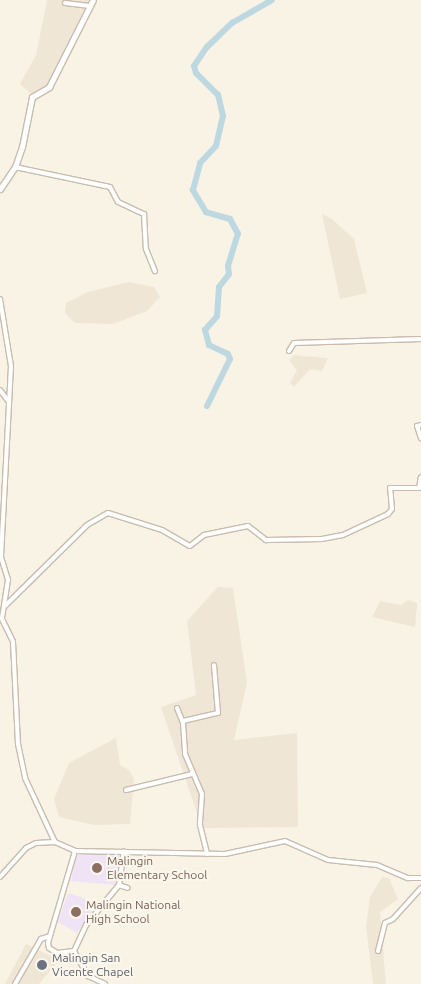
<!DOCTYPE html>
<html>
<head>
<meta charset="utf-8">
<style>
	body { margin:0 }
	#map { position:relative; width:421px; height:984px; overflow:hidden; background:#f9f3e6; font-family:Ubuntu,sans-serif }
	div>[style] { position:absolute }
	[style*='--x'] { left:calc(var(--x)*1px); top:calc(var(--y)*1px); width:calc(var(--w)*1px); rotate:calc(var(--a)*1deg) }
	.residential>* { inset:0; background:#f0e6d5 }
	.education>* { inset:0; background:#f0e3f5 }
	.river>* { height:6px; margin:-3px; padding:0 3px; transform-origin:3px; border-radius:3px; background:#bdd8e0 }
	.roads { filter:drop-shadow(1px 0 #c9bcae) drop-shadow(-1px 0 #c9bcae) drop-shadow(0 1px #c9bcae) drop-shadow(0 -1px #c9bcae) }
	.minor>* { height:4px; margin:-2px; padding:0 2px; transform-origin:2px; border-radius:2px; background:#fff }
	.tertiary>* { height:5px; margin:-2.5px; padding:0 2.5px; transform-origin:2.5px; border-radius:2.5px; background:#fff }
	.dots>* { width:14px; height:14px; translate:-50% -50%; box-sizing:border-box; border:2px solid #fcf7ec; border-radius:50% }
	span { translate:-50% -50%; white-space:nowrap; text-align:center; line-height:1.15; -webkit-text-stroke:4px #fcf7ec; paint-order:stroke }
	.education-label { font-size:12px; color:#785e54 }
	.left { translate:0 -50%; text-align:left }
	.worship-label { font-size:12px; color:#5b616d }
</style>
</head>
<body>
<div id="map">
	<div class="residential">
		<div style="clip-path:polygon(47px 0,89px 0,47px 86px,31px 94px,20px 84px,36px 55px)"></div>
		<div style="clip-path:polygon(322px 214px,332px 219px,354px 239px,367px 293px,340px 299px)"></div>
		<div style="clip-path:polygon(129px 282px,154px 287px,160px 297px,147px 311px,113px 324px,75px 323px,65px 313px,66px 303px,88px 292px)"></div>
		<div style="clip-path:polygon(294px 355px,303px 356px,328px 358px,322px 371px,310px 369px,294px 387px,290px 383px,297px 370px,289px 360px)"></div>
		<div style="clip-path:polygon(218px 587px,233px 588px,247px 683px,234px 740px,297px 733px,298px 827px,202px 828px,161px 707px,196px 695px,187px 621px)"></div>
		<div style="clip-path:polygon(408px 600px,417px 603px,415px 627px,372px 617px,380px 601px,401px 605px)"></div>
		<div style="clip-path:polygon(116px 738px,120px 765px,129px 770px,134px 779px,130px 824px,94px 825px,59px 817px,54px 799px,69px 763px)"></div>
		<div style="clip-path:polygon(382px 877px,389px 878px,398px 899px,380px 912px,386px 984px,373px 984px,366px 927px,370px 897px)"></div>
		<div style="clip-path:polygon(26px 944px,59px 960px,39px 984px,5px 984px)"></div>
	</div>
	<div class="education">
		<div style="clip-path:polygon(76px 855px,122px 855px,119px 880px,115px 885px,71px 881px)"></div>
		<div style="clip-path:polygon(68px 893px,98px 903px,77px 933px,58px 922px)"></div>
	</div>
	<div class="river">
		<div style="--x:207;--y:406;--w:52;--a:-63.9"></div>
		<div style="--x:230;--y:359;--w:5;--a:-112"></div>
		<div style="--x:228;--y:354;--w:21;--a:-155"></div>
		<div style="--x:209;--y:345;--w:16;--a:-105"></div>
		<div style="--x:205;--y:330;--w:18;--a:-49"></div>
		<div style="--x:217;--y:316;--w:29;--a:-86"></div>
		<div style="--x:219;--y:287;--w:16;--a:-52"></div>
		<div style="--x:229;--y:274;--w:8;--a:-97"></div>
		<div style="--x:228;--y:266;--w:34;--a:-73"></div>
		<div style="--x:238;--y:234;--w:17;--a:-118"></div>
		<div style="--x:230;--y:219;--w:25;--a:-164"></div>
		<div style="--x:206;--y:212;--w:26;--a:-121"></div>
		<div style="--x:193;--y:190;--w:28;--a:-75"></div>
		<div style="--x:200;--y:163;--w:23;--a:-47"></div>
		<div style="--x:216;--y:146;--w:31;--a:-77"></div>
		<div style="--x:223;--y:116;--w:22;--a:-103"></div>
		<div style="--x:218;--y:95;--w:31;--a:-135"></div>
		<div style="--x:196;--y:73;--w:7;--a:-106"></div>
		<div style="--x:194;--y:66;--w:23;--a:-56"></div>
		<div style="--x:207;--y:47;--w:35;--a:-44"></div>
		<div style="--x:232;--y:23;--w:46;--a:-29.9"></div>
	</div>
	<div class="roads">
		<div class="minor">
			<div style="--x:65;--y:3;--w:25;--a:7"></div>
			<div style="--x:15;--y:167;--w:97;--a:11.9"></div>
			<div style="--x:110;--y:187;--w:17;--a:62"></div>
			<div style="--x:118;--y:202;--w:29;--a:25"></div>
			<div style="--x:144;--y:214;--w:35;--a:87"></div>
			<div style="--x:146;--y:249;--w:24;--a:68"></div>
			<div style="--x:0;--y:299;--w:68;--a:80.7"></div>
			<div style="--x:11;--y:366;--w:191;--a:93"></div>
			<div style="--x:1;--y:557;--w:24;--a:73"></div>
			<div style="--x:8;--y:580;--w:39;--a:99"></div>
			<div style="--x:2;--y:619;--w:25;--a:64"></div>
			<div style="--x:13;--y:642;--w:102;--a:87.2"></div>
			<div style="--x:18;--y:744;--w:35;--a:78"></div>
			<div style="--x:25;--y:778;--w:71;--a:64.9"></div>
			<div style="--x:55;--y:842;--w:22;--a:24"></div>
			<div style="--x:75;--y:851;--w:150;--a:1.1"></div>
			<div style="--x:225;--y:854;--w:61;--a:-12.2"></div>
			<div style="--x:285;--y:841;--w:47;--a:23.8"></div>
			<div style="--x:328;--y:860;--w:49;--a:5.8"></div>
			<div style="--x:377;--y:865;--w:34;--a:23"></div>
			<div style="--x:408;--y:878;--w:13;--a:0"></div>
			<div style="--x:289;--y:351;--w:9;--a:-58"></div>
			<div style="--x:294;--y:343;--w:127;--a:-1.8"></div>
			<div style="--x:0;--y:390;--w:15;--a:53"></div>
			<div style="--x:421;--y:425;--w:4;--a:166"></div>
			<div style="--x:417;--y:426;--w:13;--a:72"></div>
			<div style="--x:5;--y:606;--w:115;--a:-44.6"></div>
			<div style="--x:87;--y:525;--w:24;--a:-30"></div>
			<div style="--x:108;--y:513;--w:57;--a:17.5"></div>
			<div style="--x:162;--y:530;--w:32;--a:30"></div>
			<div style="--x:190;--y:546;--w:18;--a:-38"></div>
			<div style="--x:204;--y:535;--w:45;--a:-11.6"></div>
			<div style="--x:248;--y:526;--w:23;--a:38"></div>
			<div style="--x:266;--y:540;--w:56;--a:-1"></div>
			<div style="--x:322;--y:539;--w:21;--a:-11"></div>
			<div style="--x:343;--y:535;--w:50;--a:-25"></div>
			<div style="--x:388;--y:514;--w:6;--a:-51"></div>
			<div style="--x:392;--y:509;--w:21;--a:-95"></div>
			<div style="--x:390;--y:488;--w:29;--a:0"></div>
			<div style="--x:419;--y:488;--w:11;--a:-80"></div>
			<div style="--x:177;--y:708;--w:16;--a:68"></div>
			<div style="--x:183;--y:723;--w:31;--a:86"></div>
			<div style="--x:185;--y:754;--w:43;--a:67"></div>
			<div style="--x:202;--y:794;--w:31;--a:94"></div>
			<div style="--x:200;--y:825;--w:30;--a:76"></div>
			<div style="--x:183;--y:721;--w:36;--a:-13"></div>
			<div style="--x:218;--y:713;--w:48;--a:-94.8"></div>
			<div style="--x:126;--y:790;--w:68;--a:-13.6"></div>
			<div style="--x:75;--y:851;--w:96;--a:106.4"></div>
			<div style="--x:48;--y:943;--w:5;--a:79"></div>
			<div style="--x:49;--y:948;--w:9;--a:32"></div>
			<div style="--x:57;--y:953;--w:17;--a:-7"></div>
			<div style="--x:74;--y:951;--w:29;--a:-65"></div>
			<div style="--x:86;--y:925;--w:52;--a:-50.5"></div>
			<div style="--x:119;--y:885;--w:34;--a:-82"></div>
			<div style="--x:0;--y:877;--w:39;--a:-48"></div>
			<div style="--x:26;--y:848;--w:11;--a:-27"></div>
			<div style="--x:36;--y:843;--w:19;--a:-3"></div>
			<div style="--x:119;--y:885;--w:9;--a:18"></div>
			<div style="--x:74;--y:951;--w:29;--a:61"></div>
			<div style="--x:88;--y:976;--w:19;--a:25"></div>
			<div style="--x:378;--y:951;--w:29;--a:-76"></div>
			<div style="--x:385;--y:923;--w:9;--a:-27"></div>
			<div style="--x:393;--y:919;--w:42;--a:-47.9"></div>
			<div style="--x:15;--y:984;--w:52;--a:-60"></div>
			<div style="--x:41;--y:939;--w:9;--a:-18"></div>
		</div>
		<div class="tertiary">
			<div style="--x:0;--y:189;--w:27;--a:-56"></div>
			<div style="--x:15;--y:167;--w:21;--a:-71"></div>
			<div style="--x:22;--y:147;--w:51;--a:-78.7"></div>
			<div style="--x:32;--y:97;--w:20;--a:-30"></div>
			<div style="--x:49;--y:87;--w:97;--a:-63.2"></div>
		</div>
	</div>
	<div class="dots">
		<div style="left:97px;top:868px;background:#8d6e63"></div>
		<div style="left:76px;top:912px;background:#8d6e63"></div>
		<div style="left:42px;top:965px;background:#6b7280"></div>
	</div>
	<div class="education-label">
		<span class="left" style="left:107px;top:868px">Malingin<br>Elementary School</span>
		<span class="left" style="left:86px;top:912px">Malingin National<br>High School</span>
	</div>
	<div class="worship-label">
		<span class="left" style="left:52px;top:965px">Malingin San<br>Vicente Chapel</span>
	</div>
</div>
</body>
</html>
